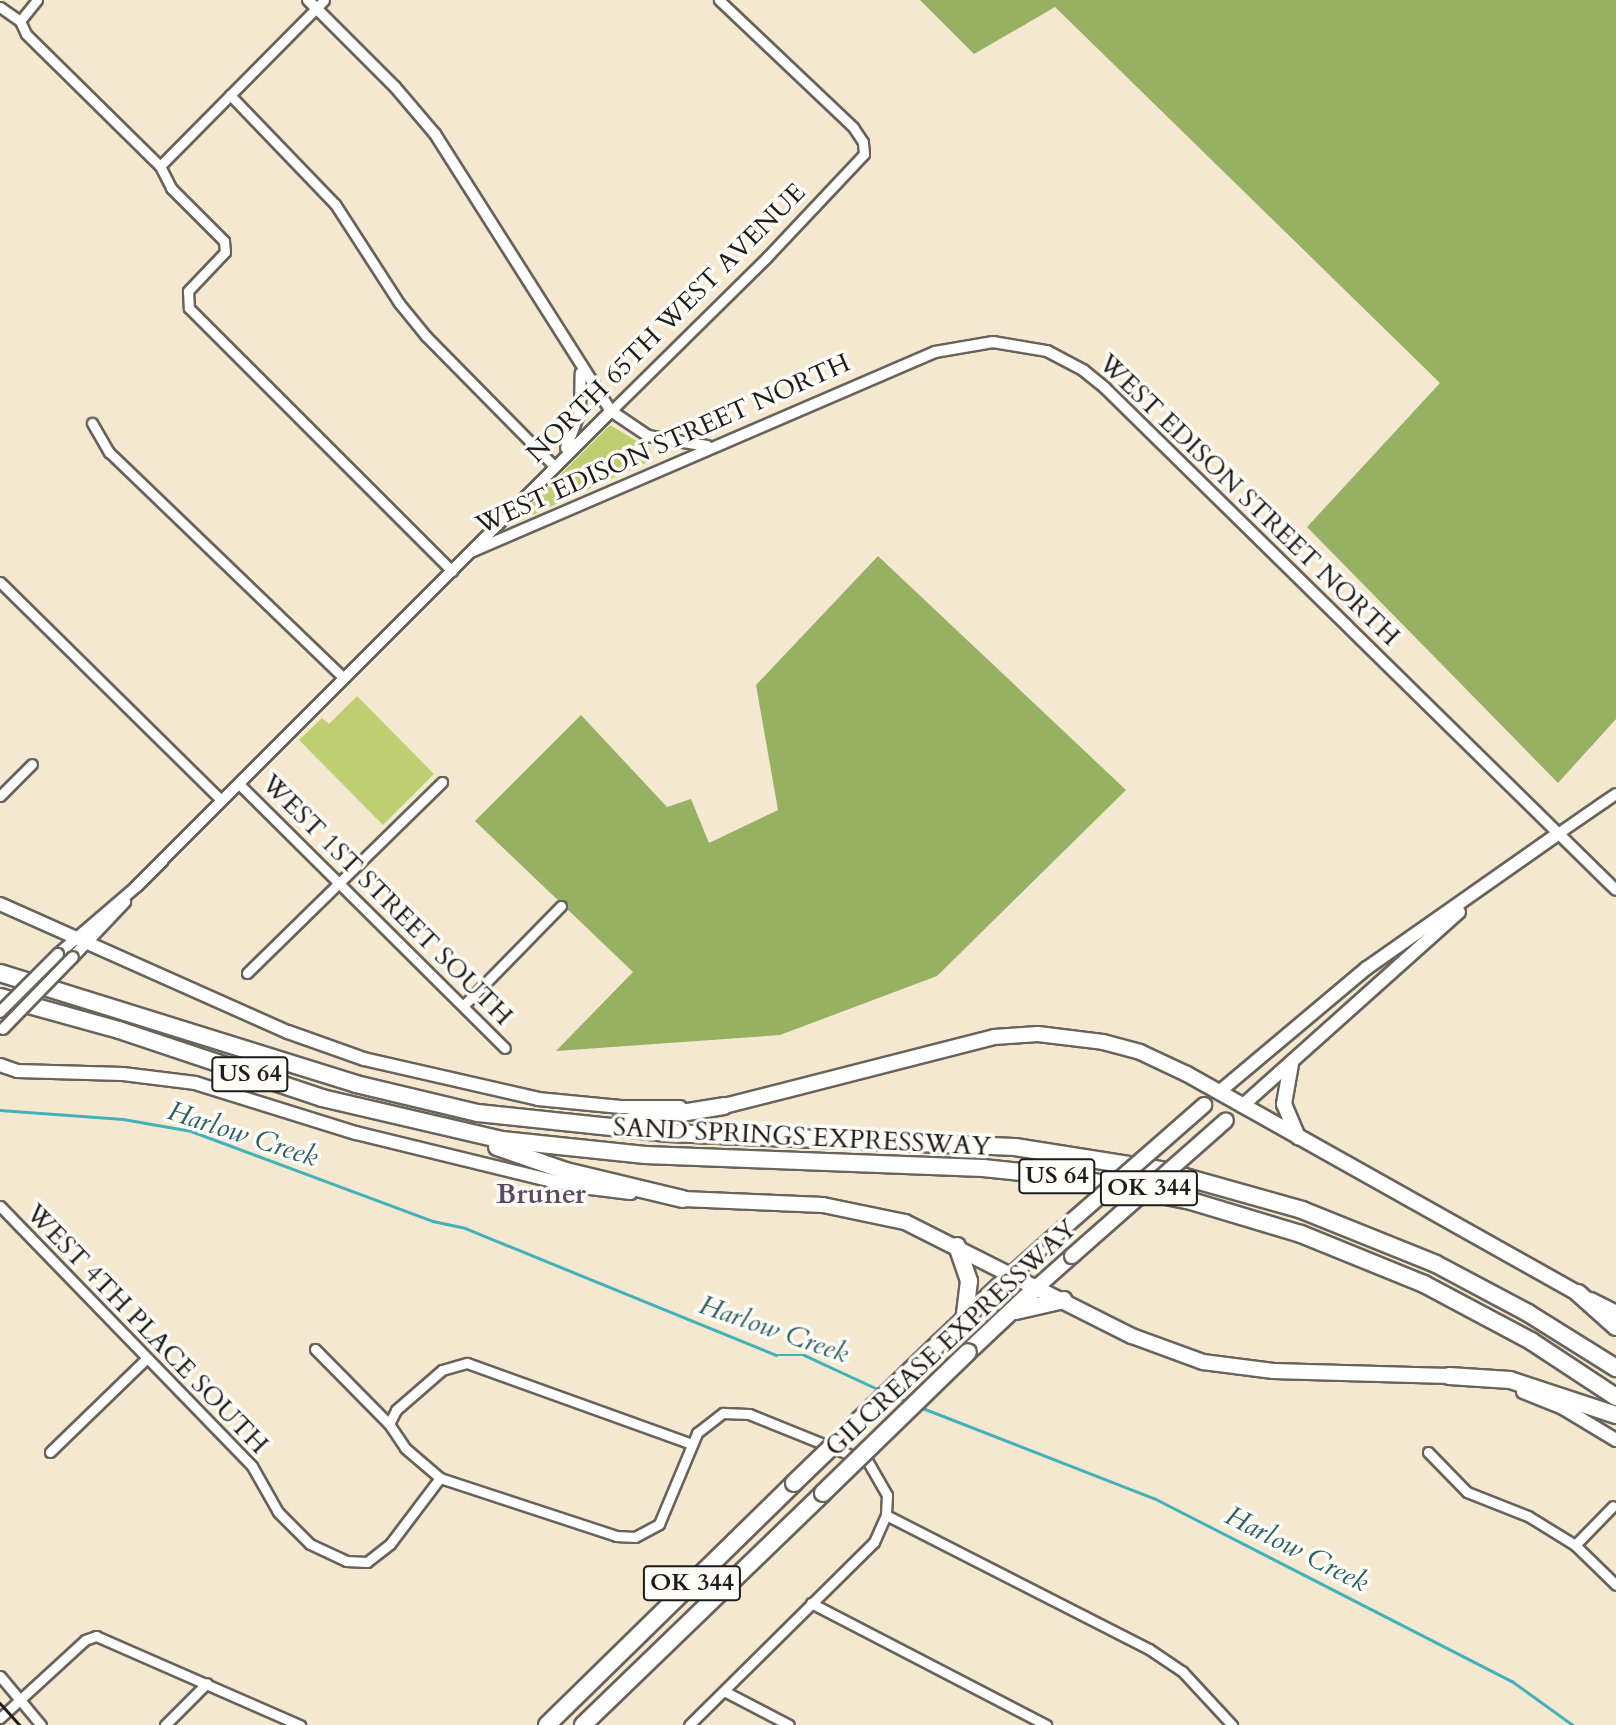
<!DOCTYPE html>
<html>
<head>
<meta charset="utf-8">
<style>
	body { margin:0 }
	#map { position:relative; width:1616px; height:1725px; overflow:hidden; background:#f5e8d1; font-family:Cardo,serif }
	div>[style] { position:absolute }
	[style*='--x'] { left:calc(var(--x)*1px); top:calc(var(--y)*1px); width:calc(var(--w)*1px); rotate:calc(var(--a)*1deg) }
	.green>* { inset:0; background:#bece70 }
	.forest>* { inset:0; background:#96b162 }
	.stream>* { height:2.5px; margin:-1.25px; padding:0 1.25px; transform-origin:1.25px; border-radius:1.25px; background:#42b2b8 }
	.roads { filter:drop-shadow(2px 0 #68635b) drop-shadow(-2px 0 #68635b) drop-shadow(0 2px #68635b) drop-shadow(0 -2px #68635b) }
	.minor>* { height:9px; margin:-4.5px; padding:0 4.5px; transform-origin:4.5px; border-radius:4.5px; background:#fff }
	.tertiary>* { height:10px; margin:-5px; padding:0 5px; transform-origin:5px; border-radius:5px; background:#fff }
	.secondary>* { height:12px; margin:-6px; padding:0 6px; transform-origin:6px; border-radius:6px; background:#fff }
	.primary>* { height:14px; margin:-7px; padding:0 7px; transform-origin:7px; border-radius:7px; background:#fff }
	.motorway>* { height:16px; margin:-8px; padding:0 8px; transform-origin:8px; border-radius:8px; background:#fff }
	.rail>* { height:2.5px; margin:-1.25px; padding:0 1.25px; transform-origin:1.25px; border-radius:1.25px; background:#1c1c1c }
	.bridges { filter:drop-shadow(2px 0 #68635b) drop-shadow(-2px 0 #68635b) drop-shadow(0 2px #68635b) drop-shadow(0 -2px #68635b) }
	.tertiary-bridge>* { height:10px; margin:-5px; padding:0 5px; transform-origin:5px; border-radius:5px; background:#fff }
	.primary-bridge>* { height:14px; margin:-7px; padding:0 7px; transform-origin:7px; border-radius:7px; background:#fff }
	.motorway-bridge>* { height:16px; margin:-8px; padding:0 8px; transform-origin:8px; border-radius:8px; background:#fff }
	span { translate:-50% -50%; white-space:nowrap; text-align:center; line-height:1.15; -webkit-text-stroke:7px #fdfcf7; paint-order:stroke }
	.shield-label span { padding:2px 5px; background:#fdfcf7; border:2px solid; border-radius:5px; -webkit-text-stroke-width:0 }
	.shield-label { font-size:24px; color:#1c1c1c; font-weight:700 }
	.street-label { font-size:26px; color:#1c1c1c }
	.water-label { font-size:28px; color:#2d6062; font-style:italic }
	.neighbourhood-label { font-size:28px; color:#5c4b62; font-weight:700 }
</style>
</head>
<body>
<div id="map">
	<div class="green">
		<div style="clip-path:polygon(610px 425px,650px 449px,652px 460px,519px 521px,517px 518px)"></div>
		<div style="clip-path:polygon(357px 696px,434px 774px,383px 825px,299px 740px,322px 718px,329px 724px)"></div>
	</div>
	<div class="forest">
		<div style="clip-path:polygon(920px 0,1616px 0,1616px 719px,1558px 783px,1307px 527px,1440px 383px,1055px 7px,974px 54px)"></div>
		<div style="clip-path:polygon(878px 556px,1126px 790px,937px 976px,780px 1035px,556px 1051px,633px 972px,475px 821px,581px 715px,667px 807px,691px 799px,709px 843px,778px 810px,756px 685px)"></div>
	</div>
	<div class="stream">
		<div style="--x:0;--y:1110;--w:123;--a:4.2"></div>
		<div style="--x:123;--y:1119;--w:69;--a:10"></div>
		<div style="--x:191;--y:1131;--w:258;--a:20.4"></div>
		<div style="--x:433;--y:1221;--w:33;--a:12"></div>
		<div style="--x:465;--y:1228;--w:336;--a:22.2"></div>
		<div style="--x:776;--y:1355;--w:28;--a:0"></div>
		<div style="--x:804;--y:1355;--w:86;--a:24.8"></div>
		<div style="--x:895;--y:1396;--w:14;--a:25"></div>
		<div style="--x:920;--y:1407;--w:251;--a:21.3"></div>
		<div style="--x:1154;--y:1498;--w:402;--a:27.1"></div>
		<div style="--x:1512;--y:1681;--w:75;--a:35.8"></div>
	</div>
	<div class="roads">
		<div class="minor">
			<div style="--x:0;--y:7;--w:24;--a:35"></div>
			<div style="--x:20;--y:21;--w:14;--a:65"></div>
			<div style="--x:26;--y:34;--w:188;--a:44.6"></div>
			<div style="--x:160;--y:166;--w:25;--a:63"></div>
			<div style="--x:171;--y:188;--w:75;--a:45"></div>
			<div style="--x:224;--y:241;--w:11;--a:85"></div>
			<div style="--x:225;--y:252;--w:54;--a:133.5"></div>
			<div style="--x:188;--y:291;--w:17;--a:87"></div>
			<div style="--x:189;--y:308;--w:372;--a:45"></div>
			<div style="--x:20;--y:21;--w:27;--a:-51"></div>
			<div style="--x:230;--y:95;--w:151;--a:46.1"></div>
			<div style="--x:335;--y:204;--w:118;--a:57.1"></div>
			<div style="--x:399;--y:303;--w:43;--a:50.7"></div>
			<div style="--x:426;--y:336;--w:182;--a:45.4"></div>
			<div style="--x:160;--y:166;--w:233;--a:-45.3"></div>
			<div style="--x:611;--y:411;--w:219;--a:-44.6"></div>
			<div style="--x:767;--y:257;--w:141;--a:-46.7"></div>
			<div style="--x:864;--y:154;--w:12;--a:-95"></div>
			<div style="--x:863;--y:142;--w:18;--a:-124"></div>
			<div style="--x:853;--y:127;--w:185;--a:-136.5"></div>
			<div style="--x:92;--y:423;--w:34;--a:60"></div>
			<div style="--x:109;--y:452;--w:326;--a:43.9"></div>
			<div style="--x:0;--y:582;--w:310;--a:44.6"></div>
			<div style="--x:238;--y:783;--w:376;--a:44.8"></div>
			<div style="--x:0;--y:796;--w:45;--a:-45"></div>
			<div style="--x:247;--y:973;--w:273;--a:-44.4"></div>
			<div style="--x:463;--y:1006;--w:140;--a:-45.6"></div>
			<div style="--x:0;--y:1206;--w:362;--a:45.9"></div>
			<div style="--x:252;--y:1466;--w:53;--a:60.5"></div>
			<div style="--x:278;--y:1512;--w:45;--a:45"></div>
			<div style="--x:310;--y:1544;--w:40;--a:25"></div>
			<div style="--x:346;--y:1561;--w:21;--a:3"></div>
			<div style="--x:367;--y:1562;--w:29;--a:-38"></div>
			<div style="--x:390;--y:1544;--w:83;--a:-52.9"></div>
			<div style="--x:315;--y:1349;--w:105;--a:45.4"></div>
			<div style="--x:389;--y:1424;--w:29;--a:56"></div>
			<div style="--x:405;--y:1448;--w:46;--a:40.6"></div>
			<div style="--x:440;--y:1478;--w:185;--a:18.2"></div>
			<div style="--x:616;--y:1536;--w:19;--a:3"></div>
			<div style="--x:635;--y:1537;--w:27;--a:-28"></div>
			<div style="--x:659;--y:1524;--w:99;--a:-67.3"></div>
			<div style="--x:697;--y:1433;--w:33;--a:-38"></div>
			<div style="--x:723;--y:1413;--w:26;--a:2"></div>
			<div style="--x:749;--y:1414;--w:128;--a:22"></div>
			<div style="--x:868;--y:1462;--w:38;--a:60"></div>
			<div style="--x:887;--y:1495;--w:20;--a:93"></div>
			<div style="--x:886;--y:1515;--w:30;--a:114"></div>
			<div style="--x:874;--y:1542;--w:260;--a:135.3"></div>
			<div style="--x:389;--y:1424;--w:16;--a:-63"></div>
			<div style="--x:396;--y:1410;--w:61;--a:-41"></div>
			<div style="--x:442;--y:1370;--w:26;--a:-16"></div>
			<div style="--x:467;--y:1363;--w:239;--a:19.8"></div>
			<div style="--x:50;--y:1452;--w:135;--a:-44.1"></div>
			<div style="--x:1428;--y:1452;--w:56;--a:45.7"></div>
			<div style="--x:1467;--y:1492;--w:66;--a:21.5"></div>
			<div style="--x:1528;--y:1516;--w:55;--a:31.7"></div>
			<div style="--x:1575;--y:1545;--w:57;--a:44.3"></div>
			<div style="--x:886;--y:1515;--w:295;--a:27"></div>
			<div style="--x:1149;--y:1649;--w:40;--a:34"></div>
			<div style="--x:1182;--y:1671;--w:74;--a:47.2"></div>
			<div style="--x:1575;--y:1545;--w:54;--a:-45.7"></div>
			<div style="--x:811;--y:1603;--w:265;--a:27.4"></div>
			<div style="--x:0;--y:1676;--w:64;--a:50.1"></div>
			<div style="--x:724;--y:1691;--w:73;--a:27.6"></div>
			<div style="--x:0;--y:1718;--w:115;--a:-42.5"></div>
			<div style="--x:85;--y:1640;--w:12;--a:-20"></div>
			<div style="--x:96;--y:1636;--w:223;--a:23.6"></div>
			<div style="--x:165;--y:1725;--w:59;--a:-45"></div>
		</div>
		<div class="tertiary">
			<div style="--x:308;--y:0;--w:123;--a:45"></div>
			<div style="--x:395;--y:87;--w:62;--a:49.6"></div>
			<div style="--x:435;--y:134;--w:328;--a:57.6"></div>
			<div style="--x:611;--y:411;--w:45;--a:34"></div>
			<div style="--x:648;--y:436;--w:60;--a:9.6"></div>
			<div style="--x:566;--y:448;--w:39;--a:-69"></div>
			<div style="--x:580;--y:412;--w:39;--a:-89"></div>
			<div style="--x:471;--y:552;--w:505;--a:-23.32"></div>
			<div style="--x:935;--y:352;--w:59;--a:-9.8"></div>
			<div style="--x:993;--y:342;--w:55;--a:9.5"></div>
			<div style="--x:1047;--y:351;--w:41;--a:27.8"></div>
			<div style="--x:1083;--y:370;--w:28;--a:39"></div>
			<div style="--x:1105;--y:388;--w:716;--a:44.49"></div>
			<div style="--x:1558;--y:834;--w:70;--a:-34.6"></div>
			<div style="--x:58;--y:954;--w:104;--a:-40.7"></div>
			<div style="--x:137;--y:886;--w:671;--a:-45.06"></div>
			<div style="--x:73;--y:957;--w:76;--a:-46.6"></div>
		</div>
		<div class="secondary">
			<div style="--x:0;--y:904;--w:315;--a:24"></div>
			<div style="--x:288;--y:1032;--w:81;--a:19.6"></div>
			<div style="--x:364;--y:1059;--w:179;--a:12.9"></div>
			<div style="--x:538;--y:1099;--w:83;--a:5.5"></div>
			<div style="--x:621;--y:1107;--w:59;--a:0"></div>
			<div style="--x:0;--y:1065;--w:18;--a:19"></div>
			<div style="--x:17;--y:1071;--w:106;--a:1.6"></div>
			<div style="--x:123;--y:1074;--w:73;--a:7.1"></div>
			<div style="--x:195;--y:1083;--w:169;--a:17.3"></div>
			<div style="--x:356;--y:1133;--w:224;--a:13.7"></div>
			<div style="--x:574;--y:1186;--w:57;--a:7"></div>
			<div style="--x:1219;--y:1092;--w:193;--a:-40"></div>
			<div style="--x:1367;--y:968;--w:233;--a:-35.1"></div>
			<div style="--x:1242;--y:1106;--w:291;--a:-41.8"></div>
			<div style="--x:1591;--y:1299;--w:28;--a:27"></div>
			<div style="--x:1523;--y:1392;--w:43;--a:21.8"></div>
			<div style="--x:1563;--y:1408;--w:62;--a:31.1"></div>
		</div>
		<div class="primary">
			<div style="--x:1291;--y:1064;--w:41;--a:99.9"></div>
			<div style="--x:1284;--y:1104;--w:36;--a:67"></div>
			<div style="--x:724;--y:1106;--w:279;--a:-14.3"></div>
			<div style="--x:994;--y:1037;--w:44;--a:-3.9"></div>
			<div style="--x:1038;--y:1034;--w:65;--a:7"></div>
			<div style="--x:1103;--y:1042;--w:38;--a:15"></div>
			<div style="--x:1140;--y:1052;--w:52;--a:25.1"></div>
			<div style="--x:1187;--y:1074;--w:448;--a:29.3"></div>
			<div style="--x:683;--y:1199;--w:140;--a:2.5"></div>
			<div style="--x:823;--y:1205;--w:84;--a:11.7"></div>
			<div style="--x:905;--y:1222;--w:254;--a:26.7"></div>
			<div style="--x:1132;--y:1336;--w:76;--a:20.1"></div>
			<div style="--x:1203;--y:1362;--w:71;--a:7.3"></div>
			<div style="--x:1273;--y:1371;--w:176;--a:1.6"></div>
			<div style="--x:1012;--y:1274;--w:51;--a:-41.8"></div>
			<div style="--x:1037;--y:1287;--w:47;--a:-41.5"></div>
		</div>
		<div class="motorway">
			<div style="--x:0;--y:973;--w:373;--a:17.3"></div>
			<div style="--x:356;--y:1084;--w:125;--a:13.4"></div>
			<div style="--x:478;--y:1113;--w:191;--a:6"></div>
			<div style="--x:668;--y:1133;--w:347;--a:2.3"></div>
			<div style="--x:1015;--y:1147;--w:147;--a:9"></div>
			<div style="--x:1160;--y:1170;--w:148;--a:15.7"></div>
			<div style="--x:1302;--y:1210;--w:144;--a:21.9"></div>
			<div style="--x:1436;--y:1264;--w:104;--a:28"></div>
			<div style="--x:1528;--y:1313;--w:104;--a:32"></div>
			<div style="--x:0;--y:997;--w:123;--a:15.5"></div>
			<div style="--x:119;--y:1030;--w:214;--a:18.5"></div>
			<div style="--x:322;--y:1098;--w:185;--a:13.1"></div>
			<div style="--x:502;--y:1140;--w:144;--a:6"></div>
			<div style="--x:645;--y:1155;--w:338;--a:2.2"></div>
			<div style="--x:983;--y:1168;--w:86;--a:6"></div>
			<div style="--x:1069;--y:1177;--w:124;--a:11.1"></div>
			<div style="--x:1191;--y:1201;--w:115;--a:16.7"></div>
			<div style="--x:1301;--y:1234;--w:133;--a:22.1"></div>
			<div style="--x:1424;--y:1284;--w:121;--a:28"></div>
			<div style="--x:1531;--y:1341;--w:102;--a:33.4"></div>
			<div style="--x:620;--y:1123;--w:105;--a:-9.3"></div>
			<div style="--x:497;--y:1147;--w:73;--a:19.2"></div>
			<div style="--x:566;--y:1171;--w:120;--a:13.5"></div>
			<div style="--x:957;--y:1246;--w:37;--a:71"></div>
			<div style="--x:969;--y:1281;--w:39;--a:97"></div>
			<div style="--x:1578;--y:1293;--w:51;--a:41.8"></div>
			<div style="--x:1016;--y:1311;--w:49;--a:-12.9"></div>
			<div style="--x:939;--y:1343;--w:100;--a:-43.4"></div>
			<div style="--x:968;--y:1352;--w:95;--a:-43.3"></div>
			<div style="--x:1449;--y:1376;--w:61;--a:3.8"></div>
			<div style="--x:1510;--y:1380;--w:112;--a:18.3"></div>
			<div style="--x:547;--y:1725;--w:346;--a:-44.4"></div>
			<div style="--x:583;--y:1725;--w:334;--a:-44"></div>
		</div>
	</div>
	<div class="rail">
		<div style="--x:0;--y:1703;--w:30;--a:48"></div>
	</div>
	<div class="bridges">
		<div class="tertiary-bridge">
			<div style="--x:0;--y:1012;--w:82;--a:-45"></div>
			<div style="--x:3;--y:1029;--w:100;--a:-45.8"></div>
		</div>
		<div class="primary-bridge">
			<div style="--x:1050;--y:1240;--w:205;--a:-41.2"></div>
			<div style="--x:1072;--y:1256;--w:205;--a:-41.4"></div>
		</div>
		<div class="motorway-bridge">
			<div style="--x:794;--y:1483;--w:202;--a:-44"></div>
			<div style="--x:823;--y:1493;--w:202;--a:-44.2"></div>
		</div>
	</div>
	<div class="shield-label">
		<span style="left:250px;top:1074px">US 64</span>
		<span style="left:1057px;top:1176px">US 64</span>
		<span style="left:1149px;top:1188px">OK 344</span>
		<span style="left:692px;top:1583px">OK 344</span>
	</div>
	<div class="street-label">
		<span style="left:666px;top:323px;rotate:-45deg">NORTH 65TH WEST AVENUE</span>
		<span style="left:663px;top:444px;rotate:-24deg">WEST EDISON STREET NORTH</span>
		<span style="left:1249px;top:500px;rotate:44deg">WEST EDISON STREET NORTH</span>
		<span style="left:387px;top:900px;rotate:45deg">WEST 1ST STREET SOUTH</span>
		<span style="left:802px;top:1137px;rotate:3deg">SAND SPRINGS EXPRESSWAY</span>
		<span style="left:147px;top:1329px;rotate:46deg">WEST 4TH PLACE SOUTH</span>
		<span style="left:951px;top:1338px;rotate:-43deg">GILCREASE EXPRESSWAY</span>
	</div>
	<div class="water-label">
		<span style="left:243px;top:1134px;rotate:18deg">Harlow Creek</span>
		<span style="left:774px;top:1329px;rotate:19deg">Harlow Creek</span>
		<span style="left:1297px;top:1549px;rotate:27deg">Harlow Creek</span>
	</div>
	<div class="neighbourhood-label">
		<span style="left:541px;top:1194px">Bruner</span>
	</div>
</div>
</body>
</html>
